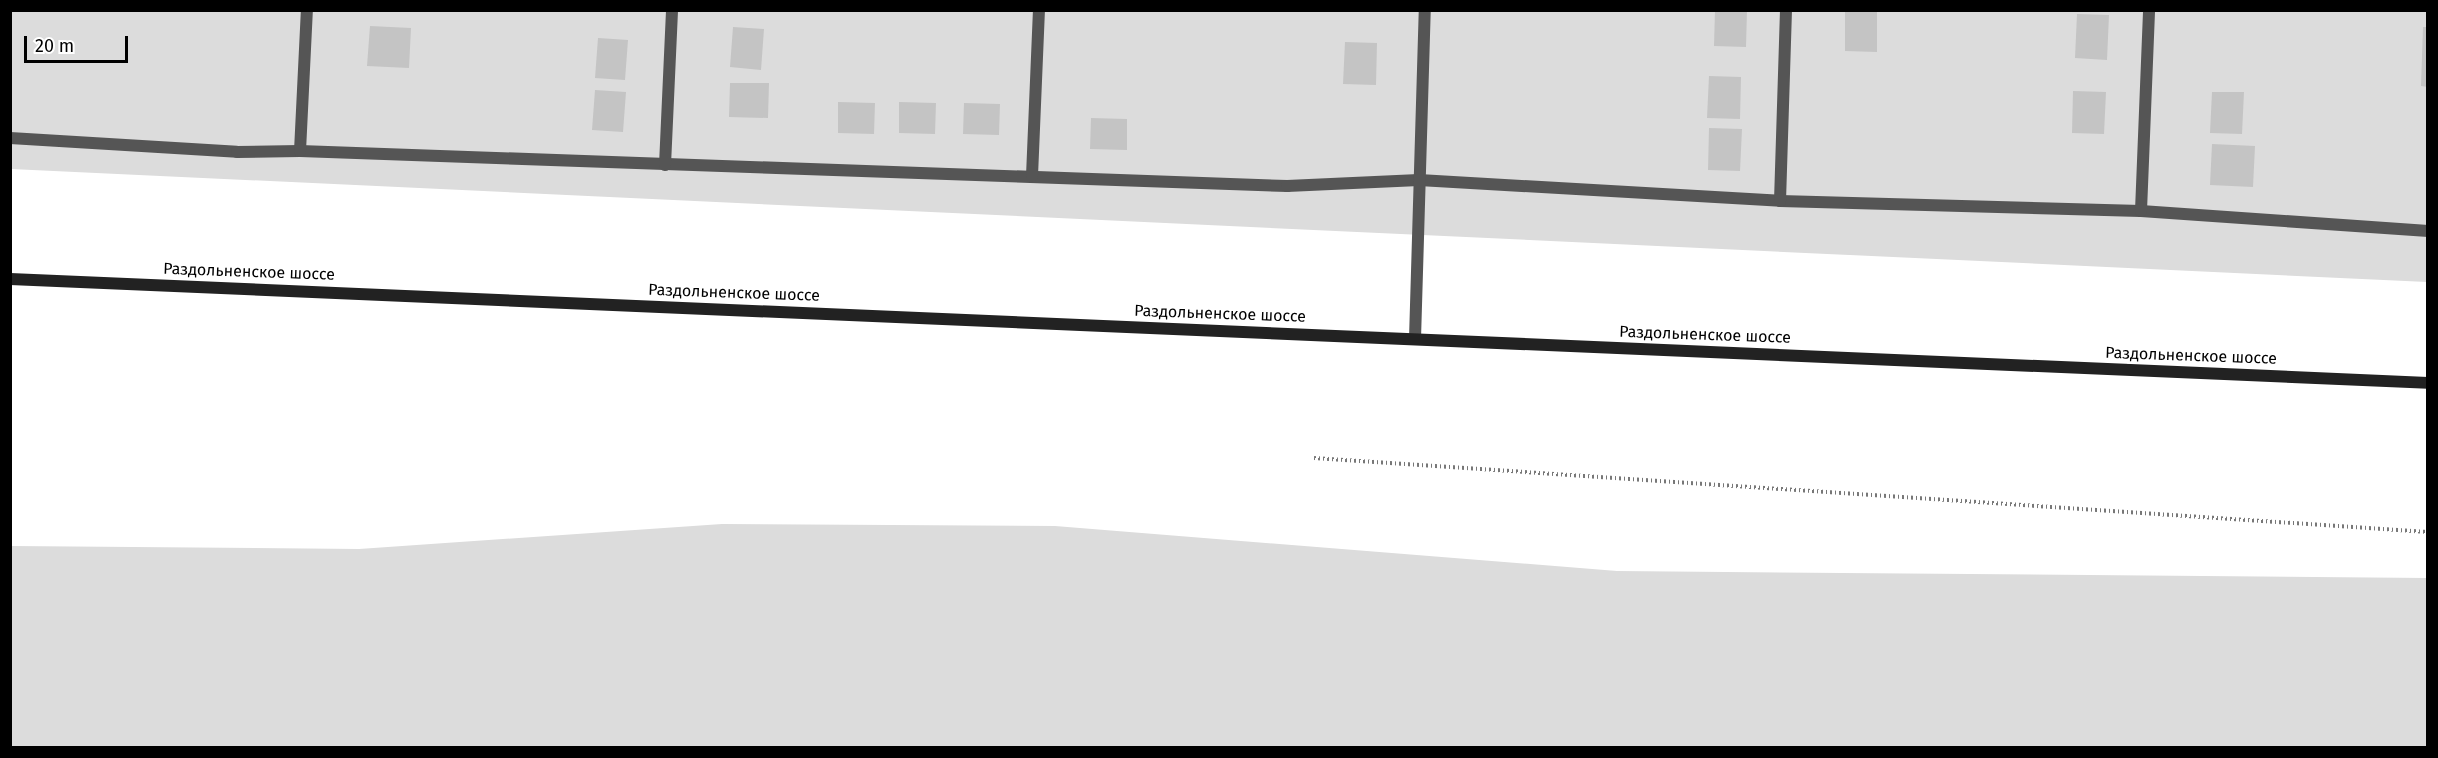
<!DOCTYPE html>
<html>
<head>
<meta charset="utf-8">
<style>
	body { margin:0 }
	#map { position:relative; width:2438px; height:758px; overflow:hidden; background:#fff; font-family:"Fira Sans",sans-serif }
	div>[style] { position:absolute }
	[style*='--x'] { left:calc(var(--x)*1px); top:calc(var(--y)*1px); width:calc(var(--w)*1px); rotate:calc(var(--a)*1deg) }
	.green>* { inset:0; background:#dcdcdc }
	.building>* { inset:0; background:#c4c4c4 }
	.path>* { height:4px; margin-top:-2px; transform-origin:0; background:repeating-linear-gradient(90deg,#777 0 1.5px,transparent 0 4.5px) }
	.lane>* { height:12px; margin:-6px; padding:0 6px; transform-origin:6px; border-radius:6px; background:#555 }
	.secondary>* { height:12px; margin:-6px; padding:0 6px; transform-origin:6px; border-radius:6px; background:#222 }
	span { translate:-50% -50%; white-space:nowrap; text-align:center; line-height:1.15; -webkit-text-stroke:5px #fff; paint-order:stroke }
	.street-label { font-size:16px; color:#000 }
	.frame { position:absolute; inset:0; border:12px solid #000; pointer-events:none }
	.scale { position:absolute; left:24px; top:36px; width:104px; height:27px; box-sizing:border-box; border:3px solid #000; border-top:0; padding-left:8px; font-size:18px; line-height:21px; white-space:nowrap; color:#000; -webkit-text-stroke:4px #fff; paint-order:stroke }
</style>
</head>
<body>
<div id="map">
	<div class="green">
		<div style="clip-path:polygon(11px 11px,2427px 11px,2427px 282px,11px 169px)"></div>
		<div style="clip-path:polygon(722px 524px,1055px 526px,1617px 571px,2427px 578px,2427px 747px,11px 747px,11px 546px,359px 549px)"></div>
	</div>
	<div class="building">
		<div style="clip-path:polygon(1715px 10px,1747px 10px,1746px 47px,1714px 46px)"></div>
		<div style="clip-path:polygon(1845px 10px,1877px 10px,1877px 52px,1845px 51px)"></div>
		<div style="clip-path:polygon(2077px 14px,2109px 15px,2107px 60px,2075px 58px)"></div>
		<div style="clip-path:polygon(370px 26px,411px 28px,409px 68px,367px 66px)"></div>
		<div style="clip-path:polygon(733px 27px,764px 29px,761px 70px,730px 67px)"></div>
		<div style="clip-path:polygon(2423px 27px,2428px 27px,2428px 87px,2421px 86px)"></div>
		<div style="clip-path:polygon(598px 38px,628px 40px,625px 80px,595px 78px)"></div>
		<div style="clip-path:polygon(1345px 42px,1377px 43px,1376px 85px,1343px 84px)"></div>
		<div style="clip-path:polygon(1709px 76px,1741px 77px,1740px 119px,1707px 118px)"></div>
		<div style="clip-path:polygon(730px 83px,769px 83px,768px 118px,729px 117px)"></div>
		<div style="clip-path:polygon(595px 90px,626px 92px,623px 132px,592px 130px)"></div>
		<div style="clip-path:polygon(2073px 91px,2106px 92px,2104px 134px,2072px 133px)"></div>
		<div style="clip-path:polygon(2212px 92px,2244px 92px,2242px 134px,2210px 133px)"></div>
		<div style="clip-path:polygon(838px 102px,875px 103px,874px 134px,838px 133px)"></div>
		<div style="clip-path:polygon(899px 102px,936px 103px,935px 134px,899px 133px)"></div>
		<div style="clip-path:polygon(964px 103px,1000px 104px,999px 135px,963px 134px)"></div>
		<div style="clip-path:polygon(1091px 118px,1127px 119px,1127px 150px,1090px 149px)"></div>
		<div style="clip-path:polygon(1709px 128px,1742px 129px,1740px 171px,1708px 170px)"></div>
		<div style="clip-path:polygon(2212px 144px,2255px 146px,2253px 187px,2210px 185px)"></div>
	</div>
	<div class="path">
		<div style="--x:1314;--y:458;--w:1116;--a:3.8"></div>
	</div>
	<div class="lane">
		<div style="--x:10;--y:138;--w:227;--a:3.5"></div>
		<div style="--x:237;--y:152;--w:63;--a:-0.9"></div>
		<div style="--x:300;--y:151;--w:988;--a:2.03"></div>
		<div style="--x:1287;--y:186;--w:132;--a:-2.6"></div>
		<div style="--x:1419;--y:180;--w:362;--a:3.3"></div>
		<div style="--x:1780;--y:201;--w:361;--a:1.6"></div>
		<div style="--x:2141;--y:211;--w:288;--a:4"></div>
		<div style="--x:300;--y:151;--w:141;--a:-87.2"></div>
		<div style="--x:665;--y:165;--w:155;--a:-87.4"></div>
		<div style="--x:1032;--y:176;--w:166;--a:-87.6"></div>
		<div style="--x:1780;--y:201;--w:191;--a:-88.2"></div>
		<div style="--x:2141;--y:211;--w:201;--a:-87.7"></div>
		<div style="--x:1415;--y:339;--w:329;--a:-88.3"></div>
	</div>
	<div class="secondary">
		<div style="--x:10;--y:279;--w:2420;--a:2.46"></div>
	</div>
	<div class="street-label">
		<span style="left:249px;top:272px;rotate:2deg">Раздольненское шоссе</span>
		<span style="left:734px;top:293px;rotate:2deg">Раздольненское шоссе</span>
		<span style="left:1220px;top:314px;rotate:2deg">Раздольненское шоссе</span>
		<span style="left:1705px;top:335px;rotate:2deg">Раздольненское шоссе</span>
		<span style="left:2191px;top:356px;rotate:2deg">Раздольненское шоссе</span>
	</div>
	<div class="frame"></div>
	<div class="scale">20 m</div>
</div>
</body>
</html>
